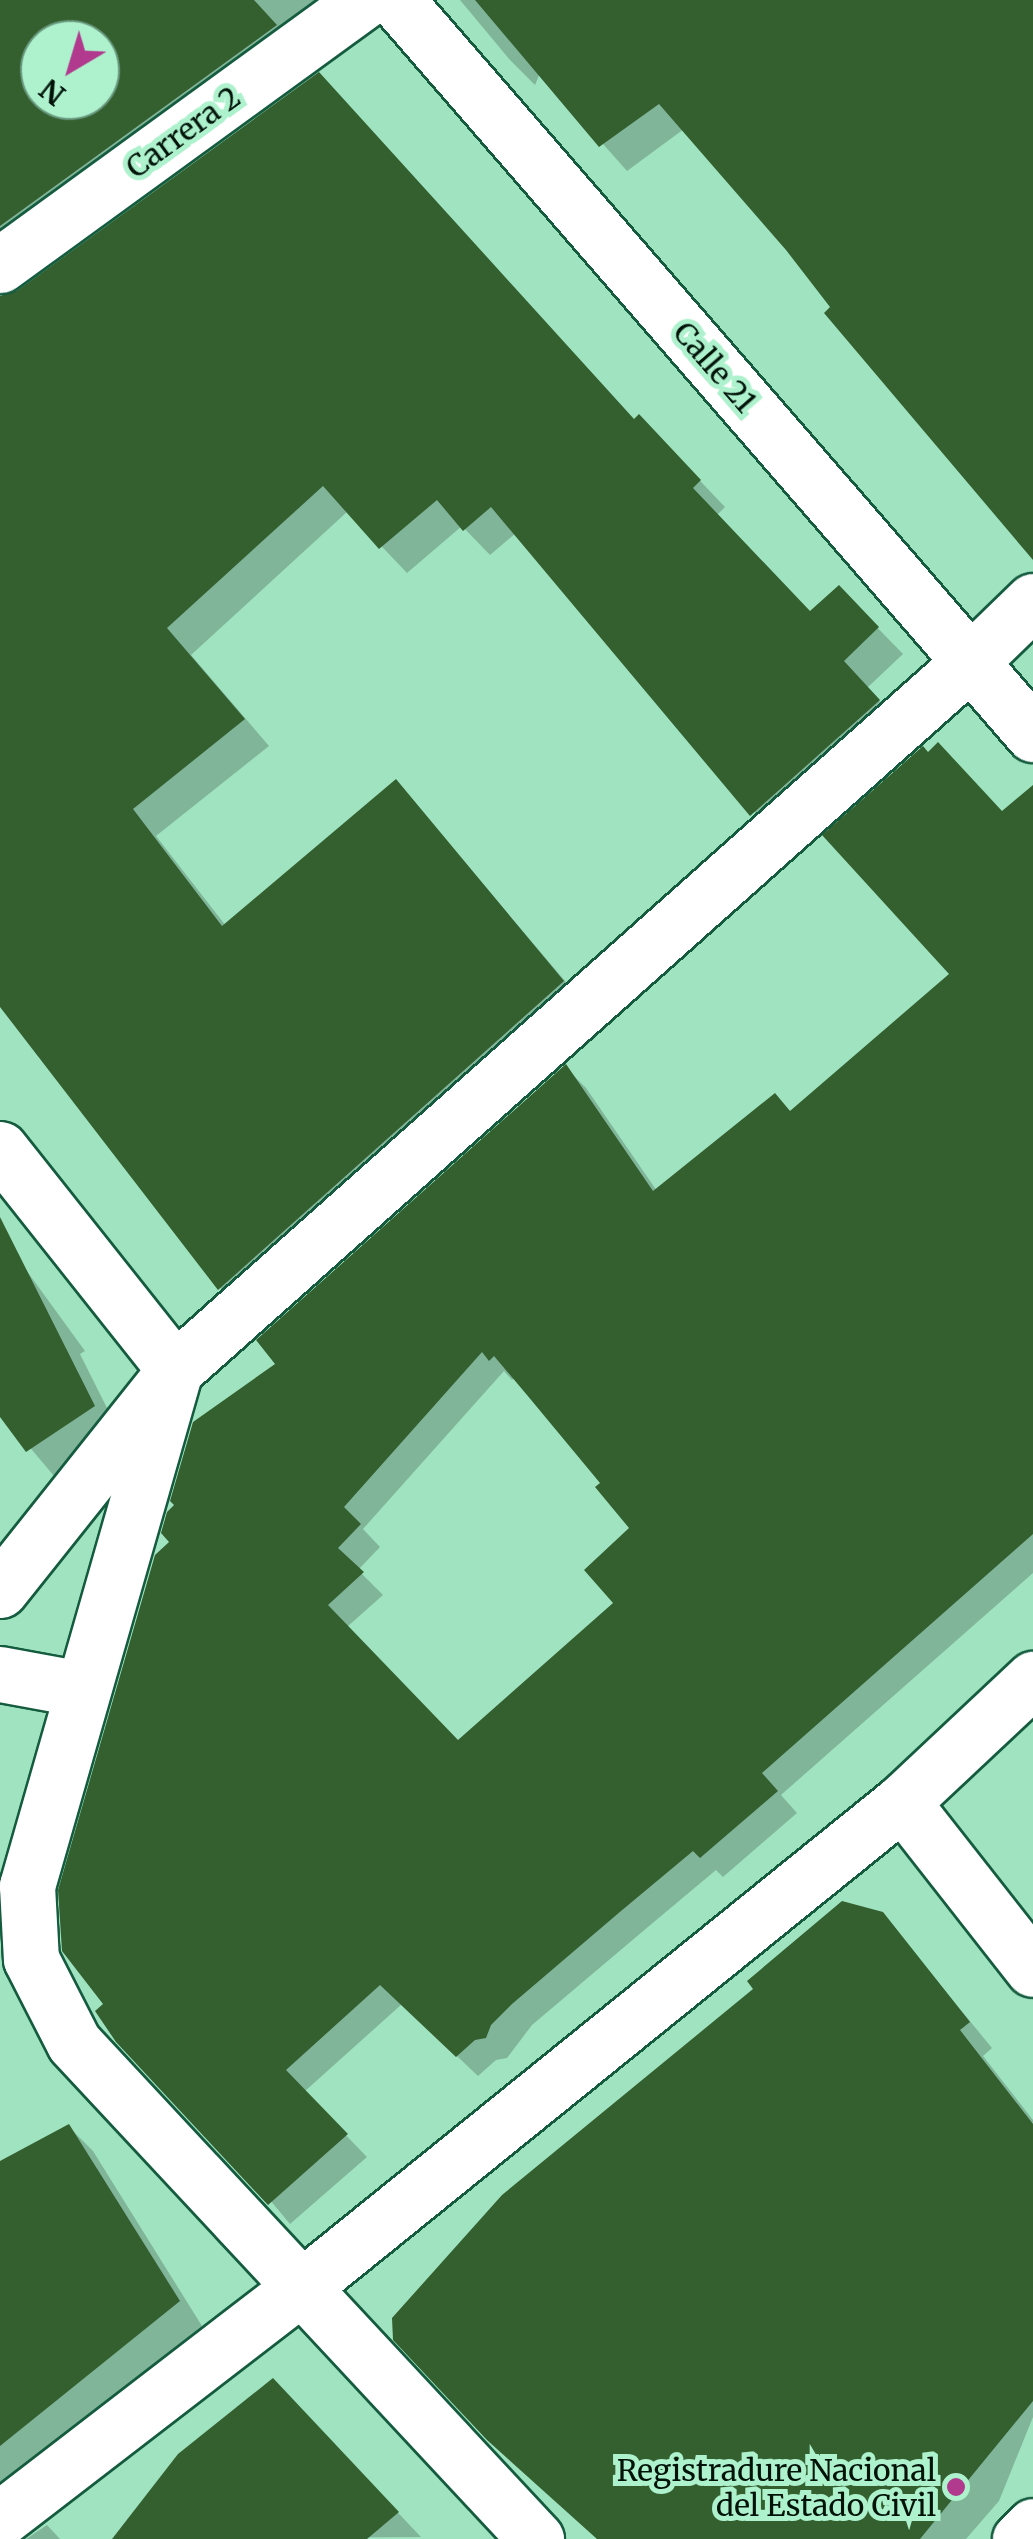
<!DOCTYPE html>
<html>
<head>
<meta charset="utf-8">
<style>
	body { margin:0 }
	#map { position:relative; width:1033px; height:2539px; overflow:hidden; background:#a0e3c1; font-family:Merriweather,serif }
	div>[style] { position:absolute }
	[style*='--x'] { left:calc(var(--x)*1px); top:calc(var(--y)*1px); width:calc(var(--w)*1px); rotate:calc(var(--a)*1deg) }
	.shadow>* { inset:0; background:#0003 }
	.building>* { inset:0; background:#345f2f }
	.roads { filter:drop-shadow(2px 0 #155c3f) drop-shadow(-2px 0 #155c3f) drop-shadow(0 2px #155c3f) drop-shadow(0 -2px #155c3f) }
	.street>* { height:55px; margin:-27.5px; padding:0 27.5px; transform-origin:27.5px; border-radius:27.5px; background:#fff }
	.dots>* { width:28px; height:28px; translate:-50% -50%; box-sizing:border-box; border:5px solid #adf1cd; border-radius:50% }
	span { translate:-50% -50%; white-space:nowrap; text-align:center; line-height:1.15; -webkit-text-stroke:10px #adf1cd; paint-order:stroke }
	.street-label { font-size:30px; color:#001308 }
	.poi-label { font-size:30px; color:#001308 }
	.right { translate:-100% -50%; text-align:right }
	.north { position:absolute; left:20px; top:20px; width:100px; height:100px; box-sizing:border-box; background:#adf1cd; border:2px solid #68987e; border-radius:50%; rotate:218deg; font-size:28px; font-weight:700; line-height:40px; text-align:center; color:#001308 }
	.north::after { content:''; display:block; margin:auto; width:35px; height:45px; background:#b1398e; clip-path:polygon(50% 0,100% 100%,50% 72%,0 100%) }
</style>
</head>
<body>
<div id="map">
	<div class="shadow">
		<div style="clip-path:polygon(evenodd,0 0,340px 0,0 274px,0 0,40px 40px,100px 40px,100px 100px,40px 100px,40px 40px)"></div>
		<div style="clip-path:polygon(460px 0,1033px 0,1033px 555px,788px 249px,684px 129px,627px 171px,540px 73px,535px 85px,510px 60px)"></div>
		<div style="clip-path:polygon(0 298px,635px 421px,664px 443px,725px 507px,717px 515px,811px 614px,864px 614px,903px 654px,867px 688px,904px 727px,778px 839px,516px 533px,490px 555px,462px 526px,407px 573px,348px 511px,191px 655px,269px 746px,156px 836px,226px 926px,396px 782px,588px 1008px,245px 1314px,220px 1288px,0 1003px)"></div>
		<div style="clip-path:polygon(evenodd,1002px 814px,1033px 821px,1033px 1573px,781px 1795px,797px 1813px,723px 1877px,716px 1870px,642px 1932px,532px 2025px,507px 2058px,496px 2060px,478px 2076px,402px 2004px,304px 2092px,367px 2157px,290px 2224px,106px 2004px,172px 1542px,278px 1365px,565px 1067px,586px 1088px,657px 1191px,775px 1096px,792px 1113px,953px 974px,1002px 814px,504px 1371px,512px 1380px,515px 1377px,603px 1484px,633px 1528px,616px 1603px,458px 1744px,347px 1627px,383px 1595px,358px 1570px,380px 1547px,363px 1529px,504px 1371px)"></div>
		<div style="clip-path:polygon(0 1234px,85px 1351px,80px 1354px,119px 1432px,54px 1476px,0 1412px)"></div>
		<div style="clip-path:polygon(882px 1914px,992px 2048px,983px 2056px,1033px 2120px,1033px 2417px,999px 2501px,966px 2539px,598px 2539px)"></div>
		<div style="clip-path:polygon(69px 2127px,93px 2151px,202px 2326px,62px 2439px,0 2525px,0 2164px)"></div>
		<div style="clip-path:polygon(296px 2405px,421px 2537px,115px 2539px)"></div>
		<div style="clip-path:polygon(47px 2525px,60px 2539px,26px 2539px)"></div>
	</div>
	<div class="building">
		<div style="clip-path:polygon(evenodd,0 0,254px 0,277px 25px,0 226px,0 0,40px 40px,100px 40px,100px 100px,40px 100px,40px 40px)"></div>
		<div style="clip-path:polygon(475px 0,1033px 0,1033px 560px,824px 313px,830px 307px,786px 250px,659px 104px,599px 147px)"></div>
		<div style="clip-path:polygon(319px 72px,634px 419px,639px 414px,701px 480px,693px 488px,810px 611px,839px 585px,879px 627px,844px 661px,880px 700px,750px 816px,491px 507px,463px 531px,437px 500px,379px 549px,323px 486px,167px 628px,245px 719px,133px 809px,222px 926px,396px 779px,564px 981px,218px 1290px,0 1007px,0 296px,18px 290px)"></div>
		<div style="clip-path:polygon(evenodd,938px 742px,1002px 811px,1033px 785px,1033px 1534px,762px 1773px,778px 1791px,700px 1858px,693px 1851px,621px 1911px,512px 2004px,491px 2025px,486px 2038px,475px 2040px,456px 2057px,380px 1985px,286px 2070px,348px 2134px,268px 2205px,116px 2042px,95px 2011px,103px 2004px,62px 1951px,58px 1890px,155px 1555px,169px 1542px,161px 1533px,167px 1512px,174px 1505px,170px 1501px,193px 1422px,275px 1364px,256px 1340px,566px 1064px,653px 1191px,775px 1093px,790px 1111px,949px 974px,822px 835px,923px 746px,928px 752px,938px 742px,482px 1352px,489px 1361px,494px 1356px,527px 1395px,600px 1483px,595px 1487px,629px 1528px,584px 1570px,613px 1603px,458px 1740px,328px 1605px,364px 1572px,338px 1548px,361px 1524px,344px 1507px,482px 1352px)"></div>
		<div style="clip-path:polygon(0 1217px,95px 1406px,26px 1452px,0 1417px)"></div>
		<div style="clip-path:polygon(842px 1901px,883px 1912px,970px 2022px,960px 2030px,1033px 2124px,1033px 2401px,920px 2539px,597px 2539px,487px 2440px,393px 2340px,392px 2318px,502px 2195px,753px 1989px,747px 1981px)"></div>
		<div style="clip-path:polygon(69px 2124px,180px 2301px,0 2446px,0 2161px)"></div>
		<div style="clip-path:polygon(273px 2378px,399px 2512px,367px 2539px,112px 2539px,178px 2454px)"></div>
	</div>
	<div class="roads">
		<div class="street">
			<div style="--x:396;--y:0;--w:972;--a:49.05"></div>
			<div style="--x:0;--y:265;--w:451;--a:-36"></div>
			<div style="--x:0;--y:1149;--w:282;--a:51.6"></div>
			<div style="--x:175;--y:1370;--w:537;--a:106"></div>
			<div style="--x:27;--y:1886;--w:73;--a:86.9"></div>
			<div style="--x:31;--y:1959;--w:94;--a:62.9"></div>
			<div style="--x:74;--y:2043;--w:678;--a:47.03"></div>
			<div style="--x:0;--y:1590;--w:281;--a:-51.5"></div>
			<div style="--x:175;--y:1370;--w:1066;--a:-41.69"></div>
			<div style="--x:971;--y:661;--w:86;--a:-44.1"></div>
			<div style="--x:0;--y:1674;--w:83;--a:10.4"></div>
			<div style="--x:902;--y:1802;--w:212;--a:51.9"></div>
			<div style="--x:0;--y:2519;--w:382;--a:-37.6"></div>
			<div style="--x:303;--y:2286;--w:770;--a:-38.94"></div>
			<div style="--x:902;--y:1802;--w:180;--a:-43.2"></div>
			<div style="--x:1020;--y:2539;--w:18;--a:-45"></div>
		</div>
	</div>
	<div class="dots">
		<div style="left:956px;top:2487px;background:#b1398e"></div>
	</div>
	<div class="street-label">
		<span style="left:183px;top:132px;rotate:-36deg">Carrera 2</span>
		<span style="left:715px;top:367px;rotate:49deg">Calle 21</span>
	</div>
	<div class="poi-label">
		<span class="right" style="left:936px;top:2487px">Registradure Nacional<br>del Estado Civil</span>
	</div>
	<div class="north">N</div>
</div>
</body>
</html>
